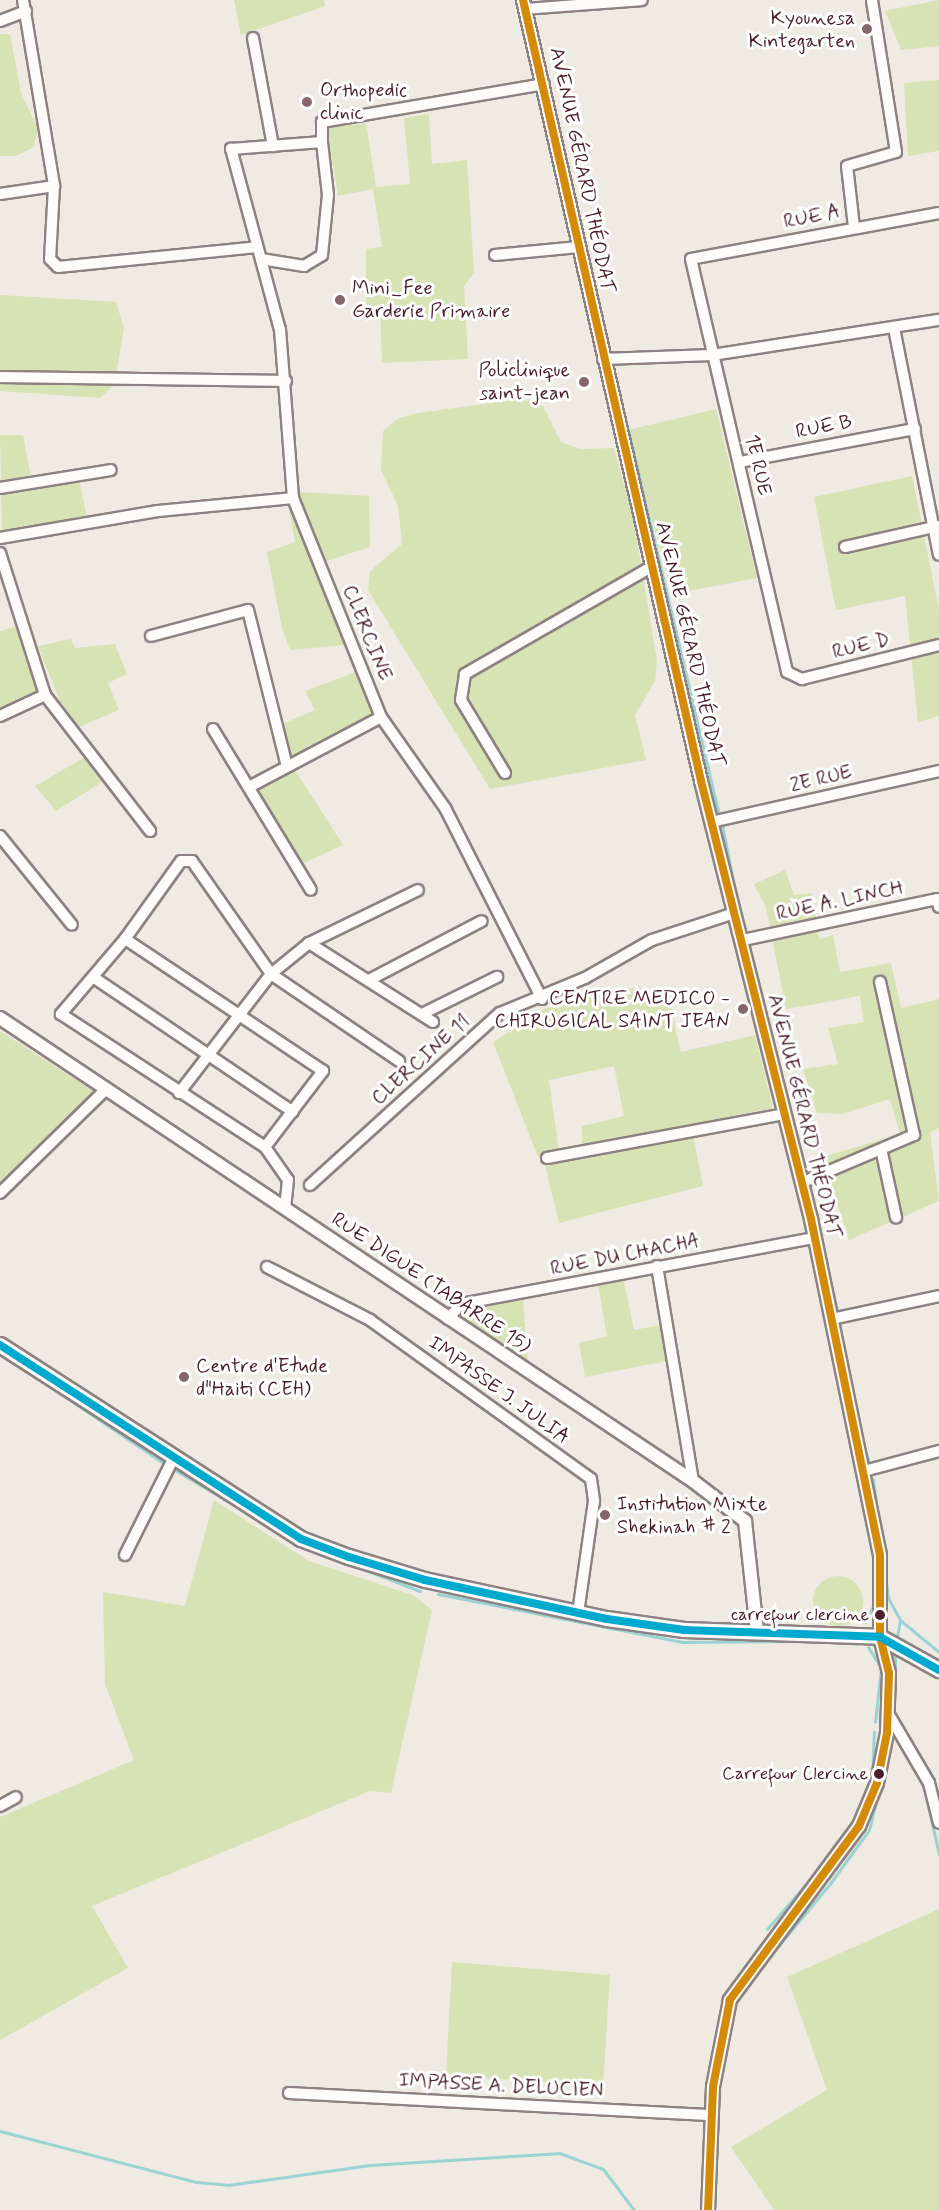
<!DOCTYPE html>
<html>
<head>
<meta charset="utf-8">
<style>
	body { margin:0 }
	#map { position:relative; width:939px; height:2210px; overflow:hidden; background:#efebe2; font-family:Mynerve,sans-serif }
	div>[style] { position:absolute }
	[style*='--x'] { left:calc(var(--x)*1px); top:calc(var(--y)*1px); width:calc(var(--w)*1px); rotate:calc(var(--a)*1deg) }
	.green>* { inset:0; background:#d7e2b5 }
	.round { border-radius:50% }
	.stream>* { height:3px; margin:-1.5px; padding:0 1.5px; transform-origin:1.5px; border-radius:1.5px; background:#9bd2d4 }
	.roads { filter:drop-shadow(2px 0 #8d8281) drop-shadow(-2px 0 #8d8281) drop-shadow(0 2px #8d8281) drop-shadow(0 -2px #8d8281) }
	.minor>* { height:10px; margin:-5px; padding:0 5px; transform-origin:5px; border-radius:5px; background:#fdfcfb }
	.tertiary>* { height:12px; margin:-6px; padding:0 6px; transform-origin:6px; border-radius:6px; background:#fdfcfb }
	.secondary>* { height:14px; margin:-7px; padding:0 7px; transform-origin:7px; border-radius:7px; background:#fdfcfb }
	.bus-1>* { height:8px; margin:-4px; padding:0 4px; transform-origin:4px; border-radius:4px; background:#d48b09 }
	.bus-2>* { height:8px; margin:-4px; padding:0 4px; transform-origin:4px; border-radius:4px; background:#00a9ce }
	.dots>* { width:16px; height:16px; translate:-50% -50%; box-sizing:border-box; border:3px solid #fff; border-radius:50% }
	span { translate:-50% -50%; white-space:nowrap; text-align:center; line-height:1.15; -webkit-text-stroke:6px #fff; paint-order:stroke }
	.bus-label { font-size:18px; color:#4a1f2b }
	.right { translate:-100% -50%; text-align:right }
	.poi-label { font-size:20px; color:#4a1f2b }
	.left { translate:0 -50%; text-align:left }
	.street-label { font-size:20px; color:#4a1f2b }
</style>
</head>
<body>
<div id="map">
	<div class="green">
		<div style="clip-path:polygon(234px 0,324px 0,325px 6px,241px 35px)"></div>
		<div style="clip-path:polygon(939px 0,939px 46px,901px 50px,885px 11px)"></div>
		<div style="clip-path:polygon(0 34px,10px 34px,21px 93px,38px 129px,33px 148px,15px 156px,0 156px)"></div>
		<div style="clip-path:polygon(939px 80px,939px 151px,908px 156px,904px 83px)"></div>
		<div style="clip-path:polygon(429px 114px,432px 164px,467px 160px,474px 273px,464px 286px,468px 359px,382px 363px,380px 305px,366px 307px,366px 249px,382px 247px,373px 189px,338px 196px,327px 128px,366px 123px,376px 187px,410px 184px,404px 118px)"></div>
		<div style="clip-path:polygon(0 295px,116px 302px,124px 328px,114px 385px,100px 398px,0 391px)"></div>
		<div style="clip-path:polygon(522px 399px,543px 406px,561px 442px,580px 449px,614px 448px,634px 521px,657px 661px,655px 681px,635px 715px,646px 760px,490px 789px,368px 590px,370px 571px,402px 544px,398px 506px,381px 470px,383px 431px,399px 418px,418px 413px)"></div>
		<div style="clip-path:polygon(716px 409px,757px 578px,672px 594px,628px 430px)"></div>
		<div style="clip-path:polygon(0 435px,23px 435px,31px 477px,77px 472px,87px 517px,2px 533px)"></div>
		<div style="clip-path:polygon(912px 476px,939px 610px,939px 716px,918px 722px,905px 596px,836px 610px,814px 497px)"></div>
		<div style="clip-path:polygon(300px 492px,369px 496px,370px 547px,312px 566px,345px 645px,290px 650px,282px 628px,267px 552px,295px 542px,289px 510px)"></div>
		<div style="clip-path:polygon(17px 626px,41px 695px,0 713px,0 631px)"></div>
		<div style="clip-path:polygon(71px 639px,75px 648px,115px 644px,127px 674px,108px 683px,119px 710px,79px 727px,59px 699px,38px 646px)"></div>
		<div style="clip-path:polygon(361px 670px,373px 716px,292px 759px,282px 724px,315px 710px,305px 691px)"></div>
		<div style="clip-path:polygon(87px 756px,105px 780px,56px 811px,35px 786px)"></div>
		<div style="clip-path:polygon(293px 767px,343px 845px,302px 864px,256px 789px)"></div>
		<div style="clip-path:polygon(785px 870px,794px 895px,812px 893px,819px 939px,833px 935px,840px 972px,891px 963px,901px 1008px,939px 999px,939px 1128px,930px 1132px,939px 1201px,849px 1240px,823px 1157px,900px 1134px,890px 1099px,842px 1114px,817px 1113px,803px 1069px,838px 1064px,828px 1028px,864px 1022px,860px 996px,786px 1009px,766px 907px,754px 884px)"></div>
		<div style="clip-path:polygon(640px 986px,643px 995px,666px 988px,681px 1052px,755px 1035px,773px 1108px,582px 1146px,582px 1126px,624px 1116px,614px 1066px,549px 1080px,559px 1151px,538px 1157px,493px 1042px,544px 1009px)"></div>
		<div style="clip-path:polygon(0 1031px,93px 1091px,0 1183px)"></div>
		<div style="clip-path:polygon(693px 1135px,703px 1186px,559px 1223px,545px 1165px)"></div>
		<div style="clip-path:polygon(624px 1281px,634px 1330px,661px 1325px,667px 1361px,585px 1377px,579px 1343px,607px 1336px,598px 1285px)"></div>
		<div style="clip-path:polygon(523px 1300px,528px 1363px,461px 1319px,462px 1311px)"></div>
		<div style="clip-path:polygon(214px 1500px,309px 1561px,413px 1595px,432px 1610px,391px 1793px,370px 1791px,92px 1906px,128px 1968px,0 2040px,0 1817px,134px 1760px,105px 1684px,103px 1592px,185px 1606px)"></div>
		<div class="round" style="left:813px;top:1576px;width:50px;height:50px"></div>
		<div style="clip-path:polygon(939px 1909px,939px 2210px,774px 2210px,731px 2147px,827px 2090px,787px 1977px)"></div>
		<div style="clip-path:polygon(452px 1962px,610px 1975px,603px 2085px,446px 2076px)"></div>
	</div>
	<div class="stream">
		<div style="--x:628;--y:430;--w:397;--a:76.7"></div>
		<div style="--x:722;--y:825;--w:72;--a:78.8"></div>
		<div style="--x:800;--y:1149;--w:28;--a:75"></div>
		<div style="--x:810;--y:1188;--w:8;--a:83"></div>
		<div style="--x:830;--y:1281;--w:34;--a:76"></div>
		<div style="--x:839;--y:1322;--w:19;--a:81"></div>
		<div style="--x:15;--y:1363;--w:179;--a:34"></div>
		<div style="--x:862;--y:1439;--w:25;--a:74"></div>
		<div style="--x:175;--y:1470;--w:94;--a:30.7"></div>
		<div style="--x:873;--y:1479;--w:120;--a:82.8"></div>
		<div style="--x:888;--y:1598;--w:25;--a:61"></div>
		<div style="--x:900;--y:1620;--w:17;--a:100"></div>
		<div style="--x:350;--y:1564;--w:75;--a:21.1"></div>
		<div style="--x:438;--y:1594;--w:249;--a:11.1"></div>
		<div style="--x:682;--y:1642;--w:127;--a:-0.5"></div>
		<div style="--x:900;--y:1620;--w:50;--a:39.4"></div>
		<div style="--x:865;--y:1622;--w:22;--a:-63"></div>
		<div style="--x:849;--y:1643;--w:9;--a:6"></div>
		<div style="--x:868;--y:1647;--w:25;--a:58"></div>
		<div style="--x:881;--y:1668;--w:54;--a:96.3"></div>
		<div style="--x:895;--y:1654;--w:19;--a:90"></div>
		<div style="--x:910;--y:1740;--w:13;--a:58"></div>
		<div style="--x:872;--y:1777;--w:45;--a:-87.5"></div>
		<div style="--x:922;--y:1780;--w:76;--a:77.1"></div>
		<div style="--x:829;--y:1885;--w:68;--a:-54"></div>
		<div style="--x:869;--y:1830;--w:92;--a:-76.1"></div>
		<div style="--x:767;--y:1929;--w:91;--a:-49"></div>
		<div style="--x:769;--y:1957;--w:92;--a:-50.3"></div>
		<div style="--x:0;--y:2131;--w:203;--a:14.6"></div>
		<div style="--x:196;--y:2182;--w:32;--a:5"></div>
		<div style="--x:228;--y:2185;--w:143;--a:-8"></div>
		<div style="--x:370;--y:2165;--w:189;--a:-3.6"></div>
		<div style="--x:559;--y:2153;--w:47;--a:20"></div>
		<div style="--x:603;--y:2169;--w:51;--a:52.9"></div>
	</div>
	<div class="roads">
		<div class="minor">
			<div style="--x:23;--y:0;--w:189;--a:80.5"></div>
			<div style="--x:525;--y:9;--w:117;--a:-4.4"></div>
			<div style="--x:0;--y:21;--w:28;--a:-21"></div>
			<div style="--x:253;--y:38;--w:110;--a:79.5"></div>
			<div style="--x:0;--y:194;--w:55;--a:-8.4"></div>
			<div style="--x:54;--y:186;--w:73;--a:93.1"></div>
			<div style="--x:50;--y:259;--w:11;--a:45"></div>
			<div style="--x:58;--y:267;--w:200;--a:-5.7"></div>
			<div style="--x:939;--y:213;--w:252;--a:169.5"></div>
			<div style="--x:691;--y:259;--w:424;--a:76.9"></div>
			<div style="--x:787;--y:672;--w:17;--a:25"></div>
			<div style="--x:802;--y:679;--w:141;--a:-13.9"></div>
			<div style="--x:854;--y:227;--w:61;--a:-96.5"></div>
			<div style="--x:847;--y:166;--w:51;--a:-15.9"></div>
			<div style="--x:896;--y:152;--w:154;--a:-99"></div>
			<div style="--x:495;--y:255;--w:84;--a:-5.4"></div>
			<div style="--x:261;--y:259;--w:44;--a:9.2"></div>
			<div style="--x:304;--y:266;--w:21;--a:-31"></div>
			<div style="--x:322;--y:255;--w:60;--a:-84.3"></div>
			<div style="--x:328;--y:195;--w:53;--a:-96.5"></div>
			<div style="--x:894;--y:328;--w:231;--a:78.8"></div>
			<div style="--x:603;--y:359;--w:109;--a:-2.1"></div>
			<div style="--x:712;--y:355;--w:230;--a:-8.8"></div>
			<div style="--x:0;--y:377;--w:286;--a:0.8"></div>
			<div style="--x:740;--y:462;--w:178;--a:-10.7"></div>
			<div style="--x:0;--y:488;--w:112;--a:-9.2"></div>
			<div style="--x:0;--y:538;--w:160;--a:-9.7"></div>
			<div style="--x:158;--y:511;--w:136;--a:-5.5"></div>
			<div style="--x:845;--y:547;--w:95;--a:-12.7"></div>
			<div style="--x:0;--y:553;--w:149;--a:72.4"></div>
			<div style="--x:45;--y:695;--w:172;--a:52.3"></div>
			<div style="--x:151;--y:636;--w:100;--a:-15"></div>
			<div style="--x:248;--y:610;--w:161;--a:76"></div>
			<div style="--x:0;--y:716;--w:50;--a:-25"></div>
			<div style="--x:213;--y:729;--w:188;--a:58.7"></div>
			<div style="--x:505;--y:773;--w:85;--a:-121.1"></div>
			<div style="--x:461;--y:700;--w:26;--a:-81"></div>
			<div style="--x:465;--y:674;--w:217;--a:-29.9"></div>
			<div style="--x:249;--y:787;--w:149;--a:-27.9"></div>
			<div style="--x:711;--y:822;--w:234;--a:-12.6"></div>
			<div style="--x:0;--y:836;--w:114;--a:51"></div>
			<div style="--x:125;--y:939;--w:96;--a:-54.3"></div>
			<div style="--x:181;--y:861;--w:11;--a:0"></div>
			<div style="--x:192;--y:861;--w:138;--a:55"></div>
			<div style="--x:271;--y:974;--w:155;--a:34.2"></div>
			<div style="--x:743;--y:940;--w:198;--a:-11.9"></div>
			<div style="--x:937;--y:899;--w:8;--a:76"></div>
			<div style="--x:309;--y:943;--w:147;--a:32.5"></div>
			<div style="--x:93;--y:977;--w:241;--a:34"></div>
			<div style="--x:369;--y:980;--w:127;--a:-27.6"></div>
			<div style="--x:542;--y:999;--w:214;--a:-116.9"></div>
			<div style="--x:445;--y:808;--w:111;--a:-125.1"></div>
			<div style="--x:381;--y:717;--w:236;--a:-111.9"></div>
			<div style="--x:293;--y:498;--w:169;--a:-94.4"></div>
			<div style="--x:280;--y:330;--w:188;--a:-105.1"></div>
			<div style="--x:231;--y:149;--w:91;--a:-4.4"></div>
			<div style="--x:322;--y:142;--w:20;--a:-90"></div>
			<div style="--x:322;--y:122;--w:225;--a:-9.7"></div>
			<div style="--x:422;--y:1014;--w:84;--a:-26.3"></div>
			<div style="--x:179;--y:1093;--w:150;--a:-52.3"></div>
			<div style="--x:271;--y:974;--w:49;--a:-39.2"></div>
			<div style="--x:309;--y:943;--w:121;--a:-25.9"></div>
			<div style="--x:265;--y:1147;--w:96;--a:-52.7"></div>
			<div style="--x:323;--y:1071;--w:238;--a:-146.3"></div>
			<div style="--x:125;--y:939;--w:99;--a:130.5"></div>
			<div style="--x:61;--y:1014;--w:244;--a:33.1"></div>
			<div style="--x:265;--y:1147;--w:40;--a:55.1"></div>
			<div style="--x:288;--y:1180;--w:28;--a:96"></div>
			<div style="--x:882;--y:1153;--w:66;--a:77.7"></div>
			<div style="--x:547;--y:1158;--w:241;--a:-10.5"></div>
			<div style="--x:801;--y:1183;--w:123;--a:-23"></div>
			<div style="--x:914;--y:1135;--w:157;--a:-102.5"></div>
			<div style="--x:310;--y:1185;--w:256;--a:-42.2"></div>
			<div style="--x:500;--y:1013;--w:92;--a:-22.4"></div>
			<div style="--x:585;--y:978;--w:77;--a:-29.6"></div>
			<div style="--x:652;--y:940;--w:86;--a:-18.2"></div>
			<div style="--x:0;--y:1193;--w:147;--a:-44.4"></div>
			<div style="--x:657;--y:1266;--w:218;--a:80.5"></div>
			<div style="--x:267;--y:1267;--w:116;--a:27.2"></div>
			<div style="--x:370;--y:1320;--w:272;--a:35.7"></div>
			<div style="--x:591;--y:1479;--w:22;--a:82"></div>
			<div style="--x:594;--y:1501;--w:114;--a:98.1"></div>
			<div style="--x:448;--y:1319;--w:20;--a:-49"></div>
			<div style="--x:461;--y:1304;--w:360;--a:-10.6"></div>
			<div style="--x:831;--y:1319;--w:110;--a:-12"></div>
			<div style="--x:864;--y:1471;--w:78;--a:-14.9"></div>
			<div style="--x:125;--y:1555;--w:110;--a:-63.4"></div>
			<div style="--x:888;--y:1713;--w:81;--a:59.6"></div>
			<div style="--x:929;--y:1783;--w:41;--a:76"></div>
			<div style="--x:0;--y:1806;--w:18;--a:-29"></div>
			<div style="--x:289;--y:2093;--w:424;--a:3"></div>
		</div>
		<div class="tertiary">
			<div style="--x:523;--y:0;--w:801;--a:77.16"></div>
			<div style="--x:701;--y:781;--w:452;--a:75.9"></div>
			<div style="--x:811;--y:1219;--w:343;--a:78.4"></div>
			<div style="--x:880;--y:1555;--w:82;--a:90"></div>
			<div style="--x:880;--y:1637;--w:37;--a:76"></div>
			<div style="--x:889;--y:1673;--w:60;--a:91.9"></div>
			<div style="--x:887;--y:1733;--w:51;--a:101.3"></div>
			<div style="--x:877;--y:1783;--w:47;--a:112.7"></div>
			<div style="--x:859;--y:1826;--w:217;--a:126.6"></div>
			<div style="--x:730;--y:2000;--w:89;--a:101.1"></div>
			<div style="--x:713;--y:2087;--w:123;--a:92.3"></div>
			<div style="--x:0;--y:1018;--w:833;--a:33.75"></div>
			<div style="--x:693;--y:1481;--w:66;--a:37.6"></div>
			<div style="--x:745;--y:1521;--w:112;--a:83.8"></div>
		</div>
		<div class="secondary">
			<div style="--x:0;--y:1345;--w:358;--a:32.8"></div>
			<div style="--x:301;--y:1539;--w:51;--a:20.6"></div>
			<div style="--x:349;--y:1557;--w:79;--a:16.8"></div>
			<div style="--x:425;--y:1580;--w:186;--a:12.1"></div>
			<div style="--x:607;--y:1619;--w:78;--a:8.1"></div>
			<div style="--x:684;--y:1630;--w:196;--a:2"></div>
			<div style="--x:880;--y:1637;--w:68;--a:29.2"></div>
		</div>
	</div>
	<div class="bus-1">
		<div style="--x:523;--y:0;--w:801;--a:77.16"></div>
		<div style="--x:701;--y:781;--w:452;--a:75.9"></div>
		<div style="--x:811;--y:1219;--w:343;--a:78.4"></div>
		<div style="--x:880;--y:1555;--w:82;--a:90"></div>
		<div style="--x:880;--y:1637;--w:37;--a:76"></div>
		<div style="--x:889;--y:1673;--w:60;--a:91.9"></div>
		<div style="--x:887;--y:1733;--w:51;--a:101.3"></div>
		<div style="--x:877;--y:1783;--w:47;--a:112.7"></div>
		<div style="--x:859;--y:1826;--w:217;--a:126.6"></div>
		<div style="--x:730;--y:2000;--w:89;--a:101.1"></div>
		<div style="--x:713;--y:2087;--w:123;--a:92.3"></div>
	</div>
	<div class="bus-2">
		<div style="--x:0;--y:1345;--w:358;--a:32.8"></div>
		<div style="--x:301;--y:1539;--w:51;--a:20.6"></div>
		<div style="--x:349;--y:1557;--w:79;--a:16.8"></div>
		<div style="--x:425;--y:1580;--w:186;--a:12.1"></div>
		<div style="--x:607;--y:1619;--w:78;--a:8.1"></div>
		<div style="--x:684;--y:1630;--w:196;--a:2"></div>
		<div style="--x:880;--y:1637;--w:68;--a:29.2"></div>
	</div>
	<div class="dots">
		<div style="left:867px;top:29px;background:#84666b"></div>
		<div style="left:307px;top:102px;background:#84666b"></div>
		<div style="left:340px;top:300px;background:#84666b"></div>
		<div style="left:584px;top:382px;background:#84666b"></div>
		<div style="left:743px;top:1009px;background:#84666b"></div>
		<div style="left:184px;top:1377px;background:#84666b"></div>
		<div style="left:605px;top:1515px;background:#84666b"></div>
		<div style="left:880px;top:1615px;background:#4a1f2b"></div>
		<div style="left:879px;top:1774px;background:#4a1f2b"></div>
	</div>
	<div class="bus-label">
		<span class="right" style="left:869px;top:1615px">carrefour clercine</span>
		<span class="right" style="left:868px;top:1774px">Carrefour Clercine</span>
	</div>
	<div class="poi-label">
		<span class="right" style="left:855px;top:30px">Kyounesa<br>Kintegarten</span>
		<span class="left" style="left:320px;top:102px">Orthopedic<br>clinic</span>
		<span class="left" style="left:352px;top:300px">Mini_Fee<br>Garderie Primaire</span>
		<span class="right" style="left:570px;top:382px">Policlinique<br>saint-jean</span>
		<span class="right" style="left:730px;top:1010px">CENTRE MEDICO -<br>CHIRUGICAL SAINT JEAN</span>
		<span class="left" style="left:196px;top:1378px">Centre d'Etude<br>d"Haiti (CEH)</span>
		<span class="left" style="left:617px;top:1516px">Institution Mixte<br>Shekinah # 2</span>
	</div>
	<div class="street-label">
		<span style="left:582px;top:170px;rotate:78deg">AVENUE GÉRARD THÉODAT</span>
		<span style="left:812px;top:217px;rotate:-11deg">RUE A</span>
		<span style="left:824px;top:427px;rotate:-11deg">RUE B</span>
		<span style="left:758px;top:465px;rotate:77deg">1E RUE</span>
		<span style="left:367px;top:633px;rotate:68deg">CLERCINE</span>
		<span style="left:690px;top:644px;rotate:77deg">AVENUE GÉRARD THÉODAT</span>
		<span style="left:861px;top:646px;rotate:-14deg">RUE D</span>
		<span style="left:821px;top:779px;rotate:-13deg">2E RUE</span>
		<span style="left:840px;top:901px;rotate:-12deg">RUE A. LINCH</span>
		<span style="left:421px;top:1060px;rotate:-42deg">CLERCINE 11</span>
		<span style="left:804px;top:1116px;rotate:76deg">AVENUE GÉRARD THÉODAT</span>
		<span style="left:625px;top:1255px;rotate:-11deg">RUE DU CHACHA</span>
		<span style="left:431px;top:1283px;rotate:34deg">RUE DIGUE (TABARRE 15)</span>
		<span style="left:499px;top:1390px;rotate:36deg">IMPASSE J. JULIA</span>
		<span style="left:501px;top:2086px;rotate:3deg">IMPASSE A. DELUCIEN</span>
	</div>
</div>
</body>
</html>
